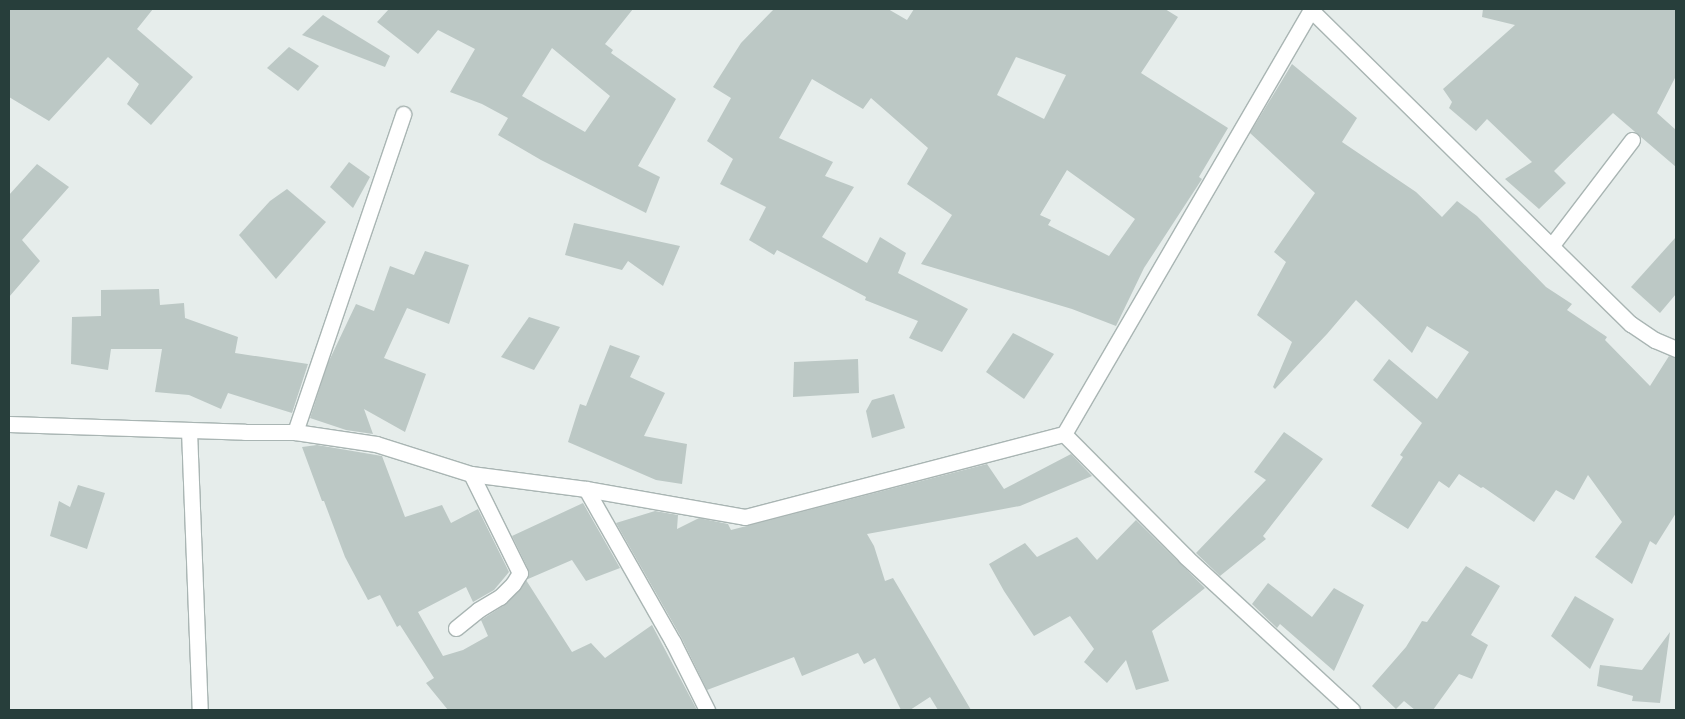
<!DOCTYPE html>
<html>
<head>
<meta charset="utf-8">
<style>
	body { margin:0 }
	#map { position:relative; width:1685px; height:719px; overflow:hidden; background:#e6edeb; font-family:Inter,sans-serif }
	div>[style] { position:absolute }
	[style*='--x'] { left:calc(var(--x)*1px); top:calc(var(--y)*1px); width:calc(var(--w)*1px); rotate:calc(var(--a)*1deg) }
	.building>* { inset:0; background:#bcc8c5 }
	.roads { filter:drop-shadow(1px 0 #a9b5b3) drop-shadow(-1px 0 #a9b5b3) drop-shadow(0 1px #a9b5b3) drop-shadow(0 -1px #a9b5b3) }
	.lane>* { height:15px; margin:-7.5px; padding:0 7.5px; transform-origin:7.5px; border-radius:7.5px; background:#fff }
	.street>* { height:15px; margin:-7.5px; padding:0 7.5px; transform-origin:7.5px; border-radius:7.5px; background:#fff }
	span { translate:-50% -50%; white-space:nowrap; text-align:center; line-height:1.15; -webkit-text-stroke:4.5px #f7faf9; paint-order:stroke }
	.frame { position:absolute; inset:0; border:10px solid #273e3b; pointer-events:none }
</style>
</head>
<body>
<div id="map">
	<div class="building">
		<div style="clip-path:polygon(9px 9px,153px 9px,137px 29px,193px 77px,151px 125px,127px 104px,139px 84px,108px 57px,49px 121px,9px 97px)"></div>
		<div style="clip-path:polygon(evenodd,389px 9px,633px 9px,605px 44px,613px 50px,611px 53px,676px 99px,638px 166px,660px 177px,646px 213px,541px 160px,498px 135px,508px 118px,482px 104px,450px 92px,475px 49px,438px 30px,418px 54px,377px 22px,389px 9px,552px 48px,610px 96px,585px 132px,522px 96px,552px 48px)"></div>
		<div style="clip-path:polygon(evenodd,774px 9px,888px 9px,907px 20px,914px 9px,1165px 9px,1178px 17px,1141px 73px,1228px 128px,1199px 177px,1202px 179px,1144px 268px,1116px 326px,1072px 309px,921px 264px,952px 215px,907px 184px,928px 148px,871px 98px,863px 109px,812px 79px,779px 138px,833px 162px,825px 176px,854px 187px,822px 237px,867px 263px,880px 237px,906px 253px,898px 273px,968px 309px,942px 352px,909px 338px,918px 321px,865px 300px,866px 297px,777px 250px,774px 255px,749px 240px,766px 207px,720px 184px,733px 159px,707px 141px,731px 98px,713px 87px,741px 43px,774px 9px,1016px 57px,1066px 75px,1044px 119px,997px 95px,1016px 57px,774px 9px,1067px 170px,1135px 219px,1109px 256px,1048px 225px,1051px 220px,1040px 215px,1067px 170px)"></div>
		<div style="clip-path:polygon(1483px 9px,1676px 9px,1676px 76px,1657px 113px,1676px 130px,1676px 167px,1613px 113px,1554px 171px,1566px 183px,1539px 209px,1505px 179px,1532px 162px,1487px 119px,1476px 131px,1449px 108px,1452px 102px,1443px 89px,1515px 25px,1482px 17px)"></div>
		<div style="clip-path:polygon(323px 15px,390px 56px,385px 67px,302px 35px)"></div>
		<div style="clip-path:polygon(289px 47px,319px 66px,298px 91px,267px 68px)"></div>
		<div style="clip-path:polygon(1292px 64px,1357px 118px,1342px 142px,1416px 192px,1442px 217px,1457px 201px,1477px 216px,1546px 287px,1572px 304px,1567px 310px,1607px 337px,1605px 340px,1650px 386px,1669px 356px,1676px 358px,1676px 513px,1656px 545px,1650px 541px,1632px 584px,1595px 557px,1622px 522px,1588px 475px,1574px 500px,1556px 490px,1534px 522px,1483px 487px,1481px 488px,1459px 474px,1449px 488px,1439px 481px,1408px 529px,1371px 506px,1403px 457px,1400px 455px,1422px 423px,1373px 380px,1389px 359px,1437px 399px,1469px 352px,1427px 326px,1412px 353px,1356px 300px,1327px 334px,1275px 389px,1273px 387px,1292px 342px,1257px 315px,1286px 262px,1274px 252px,1315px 193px,1250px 133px)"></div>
		<div style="clip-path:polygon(349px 162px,370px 177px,353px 208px,330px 187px)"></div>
		<div style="clip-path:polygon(37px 164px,69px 187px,22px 240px,40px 261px,9px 297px,9px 195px)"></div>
		<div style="clip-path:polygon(287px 189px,326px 222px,276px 279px,239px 235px,270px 201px)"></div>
		<div style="clip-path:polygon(574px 223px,680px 246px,663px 286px,628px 261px,622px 270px,565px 255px)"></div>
		<div style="clip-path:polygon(1676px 237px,1676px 294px,1660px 313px,1631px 287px)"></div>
		<div style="clip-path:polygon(425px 251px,469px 265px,449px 324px,407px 308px,384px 358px,426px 374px,405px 432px,364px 409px,373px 434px,346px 430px,310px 418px,328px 363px,356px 304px,374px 311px,390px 266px,414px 275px)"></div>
		<div style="clip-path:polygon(159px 289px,160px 305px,184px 303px,185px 318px,238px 337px,235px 353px,308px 364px,292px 413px,228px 393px,221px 409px,189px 395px,155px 392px,162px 349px,111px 349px,108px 370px,71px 364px,72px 317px,101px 316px,101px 290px)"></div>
		<div style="clip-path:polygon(529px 317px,560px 327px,534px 370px,501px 357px)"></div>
		<div style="clip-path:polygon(1013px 333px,1054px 354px,1024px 399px,986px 372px)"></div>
		<div style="clip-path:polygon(610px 345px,640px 356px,630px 377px,665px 393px,644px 436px,687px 444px,682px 484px,656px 480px,568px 442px,580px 404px,586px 406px)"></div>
		<div style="clip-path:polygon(858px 359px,859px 393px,793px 397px,794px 362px)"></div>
		<div style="clip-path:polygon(894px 394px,905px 428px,872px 438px,866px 411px,872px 400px)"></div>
		<div style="clip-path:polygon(1284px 432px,1323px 459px,1263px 536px,1266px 539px,1220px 576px,1196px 553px,1266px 480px,1254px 472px)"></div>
		<div style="clip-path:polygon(317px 445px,382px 456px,405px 517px,442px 505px,451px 523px,478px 509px,509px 572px,494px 590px,473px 602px,466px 587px,418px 612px,443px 656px,463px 650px,488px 636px,481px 620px,506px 604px,526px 580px,572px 652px,591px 643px,605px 658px,652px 625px,697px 710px,448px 710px,426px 683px,434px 678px,400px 625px,397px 627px,380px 595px,368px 600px,345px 557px,324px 501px,322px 501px,302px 447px)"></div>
		<div style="clip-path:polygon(1071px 454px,1092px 476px,1020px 506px,867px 534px,874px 546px,885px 581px,893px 578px,971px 710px,938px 710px,930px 697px,910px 710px,901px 710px,875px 658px,864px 664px,858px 653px,802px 676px,794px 657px,707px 690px,681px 637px,616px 523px,655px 511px,678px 515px,677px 529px,699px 518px,728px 524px,731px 530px,987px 464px,1004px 489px)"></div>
		<div style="clip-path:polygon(78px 485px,105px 493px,87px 549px,50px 536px,59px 501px,70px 507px)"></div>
		<div style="clip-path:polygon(583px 503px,620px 568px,586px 581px,572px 560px,528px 579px,528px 569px,512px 536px)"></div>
		<div style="clip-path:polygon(1136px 520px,1205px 588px,1152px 631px,1169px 681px,1136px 690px,1126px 660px,1107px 683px,1084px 662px,1094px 649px,1070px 616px,1034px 636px,1004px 591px,989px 564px,1025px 543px,1037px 557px,1077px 537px,1097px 560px)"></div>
		<div style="clip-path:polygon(1466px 566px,1500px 586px,1471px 635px,1488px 645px,1472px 679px,1459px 674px,1433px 710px,1415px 710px,1404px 701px,1396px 709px,1372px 686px,1406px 647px,1422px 621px,1427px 622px)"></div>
		<div style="clip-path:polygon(1268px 583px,1312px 617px,1334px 588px,1364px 605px,1334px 671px,1280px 624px,1277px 628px,1252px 604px)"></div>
		<div style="clip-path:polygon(1575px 596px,1614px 619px,1590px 669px,1551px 636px)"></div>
		<div style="clip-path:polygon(1670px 632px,1660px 703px,1632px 701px,1633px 696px,1597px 686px,1600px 665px,1642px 670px)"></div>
	</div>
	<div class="roads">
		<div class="lane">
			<div style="--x:1552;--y:245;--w:132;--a:-52.7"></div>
		</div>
		<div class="street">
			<div style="--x:1310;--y:9;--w:450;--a:44.5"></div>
			<div style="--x:1631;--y:324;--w:29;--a:34"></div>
			<div style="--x:1655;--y:340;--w:23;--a:23"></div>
			<div style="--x:9;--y:424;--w:236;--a:1.9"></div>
			<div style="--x:245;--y:432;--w:50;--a:0"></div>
			<div style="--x:295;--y:432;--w:82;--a:8.4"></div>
			<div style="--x:376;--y:444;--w:100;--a:17.5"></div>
			<div style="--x:471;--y:474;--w:116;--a:7.4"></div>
			<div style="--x:586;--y:489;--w:161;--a:10"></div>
			<div style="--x:745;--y:517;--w:330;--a:-14.6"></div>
			<div style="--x:1064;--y:434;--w:491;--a:-59.8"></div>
			<div style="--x:189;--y:430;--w:280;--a:87.8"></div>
			<div style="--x:295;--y:432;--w:336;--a:-71.2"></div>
			<div style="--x:1064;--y:434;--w:173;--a:45.2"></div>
			<div style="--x:1186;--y:557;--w:226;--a:42.7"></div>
			<div style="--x:586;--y:489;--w:176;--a:60.4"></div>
			<div style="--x:673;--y:642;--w:76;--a:63.4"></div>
			<div style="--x:456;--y:628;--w:28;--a:-39"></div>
			<div style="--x:478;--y:610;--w:26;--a:-31"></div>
			<div style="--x:500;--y:597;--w:18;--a:-45"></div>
			<div style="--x:513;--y:584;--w:13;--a:-58"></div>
			<div style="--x:520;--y:573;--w:110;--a:-116.3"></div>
		</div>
	</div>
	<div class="frame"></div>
</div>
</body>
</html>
